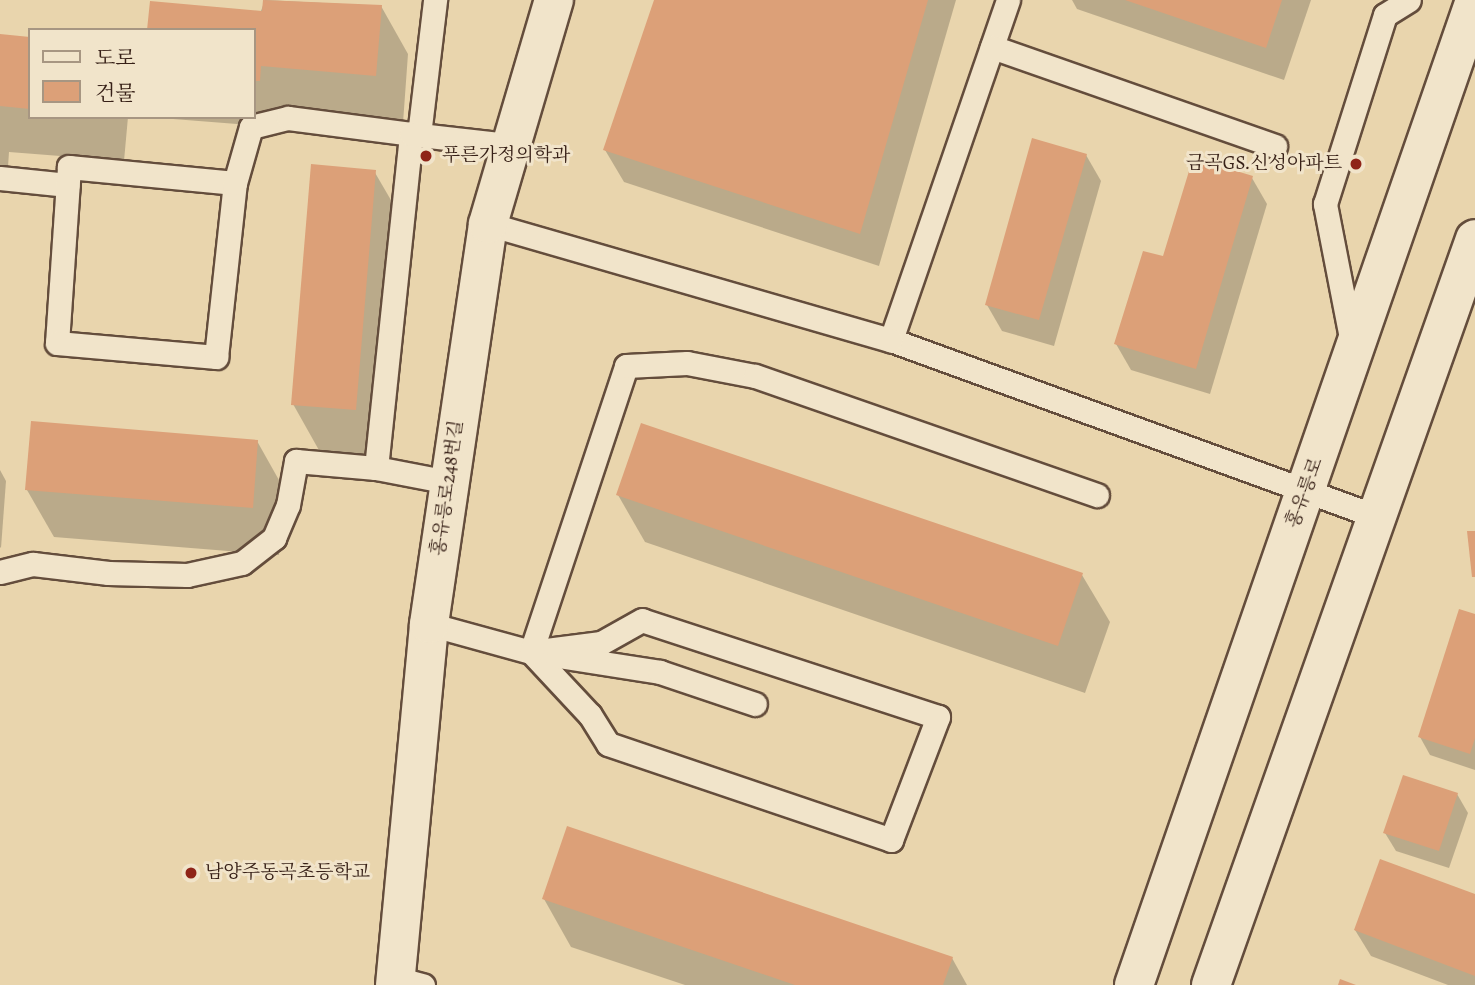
<!DOCTYPE html>
<html>
<head>
<meta charset="utf-8">
<style>
	body { margin:0 }
	#map { position:relative; width:1475px; height:985px; overflow:hidden; background:#e9d5ad; font-family:Alegreya,"Noto Serif KR",serif }
	div>[style] { position:absolute }
	[style*='--x'] { left:calc(var(--x)*1px); top:calc(var(--y)*1px); width:calc(var(--w)*1px); rotate:calc(var(--a)*1deg) }
	.shadow>* { inset:0; background:#0003 }
	.building>* { inset:0; background:#dca078 }
	.roads { filter:drop-shadow(2px 0 #644d3c) drop-shadow(-2px 0 #644d3c) drop-shadow(0 2px #644d3c) drop-shadow(0 -2px #644d3c) }
	.lane>* { height:23px; margin:-11.5px; padding:0 11.5px; transform-origin:11.5px; border-radius:11.5px; background:#f1e4ca }
	.street>* { height:38px; margin:-19px; padding:0 19px; transform-origin:19px; border-radius:19px; background:#f1e4ca }
	.secondary>* { height:38px; margin:-19px; padding:0 19px; transform-origin:19px; border-radius:19px; background:#f1e4ca }
	.dots>* { width:19px; height:19px; translate:-50% -50%; box-sizing:border-box; border:4px solid #f1e4ca; border-radius:50% }
	span { translate:-50% -50%; white-space:nowrap; text-align:center; line-height:1.15; -webkit-text-stroke:6px #f1e4ca; paint-order:stroke }
	.poi-label { font-size:19px; color:#372017 }
	.left { translate:0 -50%; text-align:left }
	.right { translate:-100% -50%; text-align:right }
	.street-label { font-size:19px; color:#372017 }
	.legend { position:absolute; left:28px; top:28px; width:228px; height:91px; box-sizing:border-box; background:#f1e4ca; border:2px solid #a79682; margin:0; padding:9px 12px; list-style:none; font-size:21px; color:#372017 }
	.legend li { display:flex; align-items:center; gap:14px; height:35px }
	.legend b { width:35px; border:2px solid #a79682 }
</style>
</head>
<body>
<div id="map">
	<div class="shadow">
		<div style="clip-path:polygon(265px 0,381px 6px,408px 54px,403px 123px,286px 128px,173px 119px,254px 117px,254px 30px)"></div>
		<div style="clip-path:polygon(656px 0,956px 0,879px 266px,624px 182px,605px 150px)"></div>
		<div style="clip-path:polygon(1072px 0,1311px 0,1284px 80px,1077px 9px)"></div>
		<div style="clip-path:polygon(0 36px,30px 39px,30px 117px,128px 117px,124px 161px,9px 152px,8px 167px,0 166px)"></div>
		<div style="clip-path:polygon(1086px 155px,1101px 181px,1054px 346px,1002px 331px,987px 305px)"></div>
		<div style="clip-path:polygon(374px 171px,402px 219px,382px 457px,320px 452px,293px 404px)"></div>
		<div style="clip-path:polygon(1252px 178px,1267px 204px,1210px 394px,1131px 370px,1116px 344px,1164px 259px)"></div>
		<div style="clip-path:polygon(257px 441px,284px 489px,279px 555px,54px 537px,27px 490px)"></div>
		<div style="clip-path:polygon(0 470px,6px 481px,1px 548px,0 547px)"></div>
		<div style="clip-path:polygon(618px 495px,1082px 575px,1110px 622px,1085px 693px,645px 542px)"></div>
		<div style="clip-path:polygon(1475px 616px,1475px 770px,1430px 755px,1420px 737px)"></div>
		<div style="clip-path:polygon(1457px 794px,1468px 813px,1449px 868px,1396px 851px,1385px 833px)"></div>
		<div style="clip-path:polygon(1475px 896px,1475px 985px,1448px 985px,1371px 956px,1355px 930px)"></div>
		<div style="clip-path:polygon(544px 899px,952px 958px,967px 985px,685px 985px,571px 947px)"></div>
	</div>
	<div class="building">
		<div style="clip-path:polygon(263px 0,382px 5px,376px 76px,261px 66px,260px 81px,254px 81px,254px 30px,147px 30px,150px 1px,262px 11px)"></div>
		<div style="clip-path:polygon(654px 0,928px 0,860px 234px,603px 150px)"></div>
		<div style="clip-path:polygon(1125px 0,1282px 0,1266px 48px)"></div>
		<div style="clip-path:polygon(0 34px,30px 37px,30px 109px,0 106px)"></div>
		<div style="clip-path:polygon(1032px 138px,1087px 154px,1039px 320px,985px 305px)"></div>
		<div style="clip-path:polygon(1193px 158px,1253px 176px,1196px 369px,1114px 344px,1143px 251px,1163px 256px)"></div>
		<div style="clip-path:polygon(311px 164px,376px 170px,356px 410px,291px 405px)"></div>
		<div style="clip-path:polygon(31px 421px,258px 440px,253px 508px,25px 490px)"></div>
		<div style="clip-path:polygon(641px 423px,1083px 573px,1058px 646px,616px 495px)"></div>
		<div style="clip-path:polygon(1467px 531px,1475px 531px,1475px 577px,1472px 577px)"></div>
		<div style="clip-path:polygon(1459px 609px,1475px 614px,1475px 738px,1470px 754px,1418px 737px)"></div>
		<div style="clip-path:polygon(1403px 775px,1458px 793px,1439px 851px,1383px 833px)"></div>
		<div style="clip-path:polygon(567px 826px,953px 957px,943px 985px,795px 985px,542px 899px)"></div>
		<div style="clip-path:polygon(1380px 859px,1475px 894px,1475px 976px,1354px 930px)"></div>
		<div style="clip-path:polygon(1340px 979px,1356px 985px,1338px 985px)"></div>
	</div>
	<div class="roads">
		<div class="lane">
			<div style="--x:1008;--y:0;--w:360;--a:109"></div>
			<div style="--x:891;--y:340;--w:518;--a:19.97"></div>
			<div style="--x:992;--y:47;--w:300;--a:19.3"></div>
			<div style="--x:419;--y:135;--w:136;--a:-83.2"></div>
			<div style="--x:0;--y:178;--w:68;--a:5.9"></div>
			<div style="--x:235;--y:183;--w:167;--a:-174.5"></div>
			<div style="--x:69;--y:167;--w:176;--a:93.9"></div>
			<div style="--x:57;--y:343;--w:160;--a:5"></div>
			<div style="--x:216;--y:357;--w:175;--a:-83.8"></div>
			<div style="--x:235;--y:183;--w:58;--a:-74.1"></div>
			<div style="--x:251;--y:127;--w:38;--a:-14"></div>
			<div style="--x:288;--y:118;--w:124;--a:7.4"></div>
			<div style="--x:488;--y:224;--w:419;--a:16.1"></div>
			<div style="--x:1352;--y:343;--w:142;--a:-101"></div>
			<div style="--x:1325;--y:204;--w:198;--a:-72.4"></div>
			<div style="--x:1385;--y:15;--w:28;--a:-32"></div>
			<div style="--x:376;--y:468;--w:336;--a:-84"></div>
			<div style="--x:411;--y:134;--w:99;--a:6.4"></div>
			<div style="--x:0;--y:572;--w:34;--a:-14"></div>
			<div style="--x:33;--y:564;--w:76;--a:6.8"></div>
			<div style="--x:108;--y:573;--w:79;--a:1.5"></div>
			<div style="--x:187;--y:575;--w:56;--a:-12.3"></div>
			<div style="--x:242;--y:563;--w:41;--a:-38"></div>
			<div style="--x:274;--y:538;--w:36;--a:-67"></div>
			<div style="--x:288;--y:505;--w:45;--a:-79.7"></div>
			<div style="--x:296;--y:461;--w:80;--a:5"></div>
			<div style="--x:376;--y:468;--w:74;--a:10.9"></div>
			<div style="--x:429;--y:624;--w:106;--a:15.4"></div>
			<div style="--x:531;--y:652;--w:86;--a:46.9"></div>
			<div style="--x:590;--y:715;--w:34;--a:58"></div>
			<div style="--x:608;--y:744;--w:299;--a:18.7"></div>
			<div style="--x:891;--y:840;--w:132;--a:-69.1"></div>
			<div style="--x:938;--y:717;--w:311;--a:-161.9"></div>
			<div style="--x:642;--y:620;--w:47;--a:150.7"></div>
			<div style="--x:601;--y:643;--w:71;--a:172.7"></div>
			<div style="--x:531;--y:652;--w:301;--a:-71.6"></div>
			<div style="--x:626;--y:366;--w:61;--a:-2.8"></div>
			<div style="--x:687;--y:363;--w:69;--a:10.8"></div>
			<div style="--x:755;--y:376;--w:362;--a:19.2"></div>
			<div style="--x:558;--y:656;--w:103;--a:8.9"></div>
			<div style="--x:660;--y:672;--w:100;--a:18.6"></div>
			<div style="--x:396;--y:978;--w:28;--a:15"></div>
		</div>
		<div class="street">
			<div style="--x:395;--y:985;--w:363;--a:-84.6"></div>
			<div style="--x:429;--y:624;--w:404;--a:-81.6"></div>
			<div style="--x:488;--y:224;--w:234;--a:-73.6"></div>
		</div>
		<div class="secondary">
			<div style="--x:1134;--y:985;--w:1042;--a:-70.9"></div>
			<div style="--x:1211;--y:985;--w:791;--a:-70.51"></div>
		</div>
	</div>
	<div class="dots">
		<div style="left:426px;top:156px;background:#8f2418"></div>
		<div style="left:1356px;top:164px;background:#8f2418"></div>
		<div style="left:191px;top:873px;background:#8f2418"></div>
	</div>
	<div class="poi-label">
		<span class="left" style="left:442px;top:156px">푸른가정의학과</span>
		<span class="right" style="left:1342px;top:164px">금곡GS.신성아파트</span>
		<span class="left" style="left:205px;top:873px">남양주동곡초등학교</span>
	</div>
	<div class="street-label">
		<span style="left:448px;top:488px;rotate:-82deg">홍유릉로248번길</span>
		<span style="left:1305px;top:493px;rotate:-70deg">홍유릉로</span>
	</div>
	<ul class="legend">
	<li><b style="height:9px;background:#f1e4ca"></b>도로</li>
	<li><b style="height:19px;background:#dca078"></b>건물</li>
	</ul>
</div>
</body>
</html>
